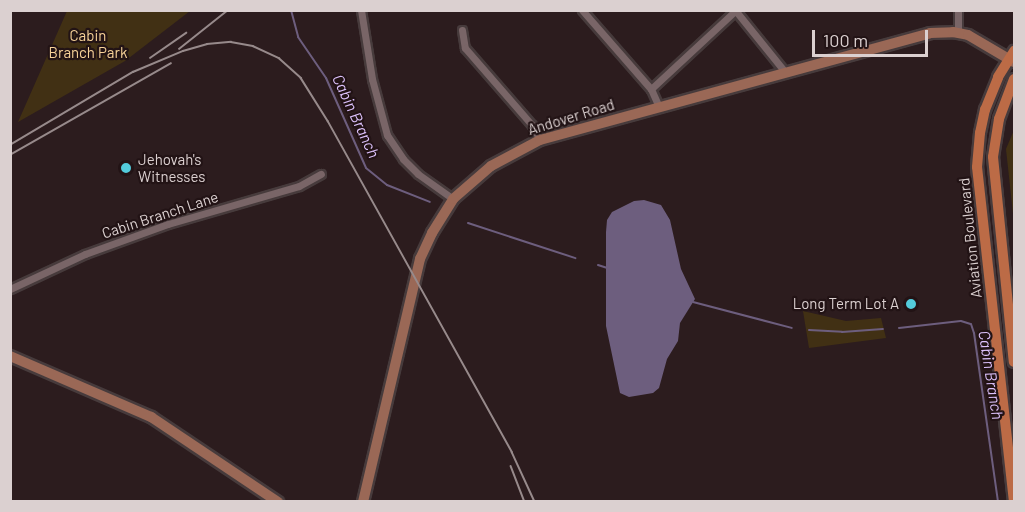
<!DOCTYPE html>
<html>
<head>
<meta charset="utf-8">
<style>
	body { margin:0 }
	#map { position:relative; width:1025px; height:512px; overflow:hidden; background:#2c1c1e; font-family:Barlow,sans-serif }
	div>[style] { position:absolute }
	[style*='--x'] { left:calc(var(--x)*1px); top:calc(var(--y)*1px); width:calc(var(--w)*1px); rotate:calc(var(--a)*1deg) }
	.green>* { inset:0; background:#413014 }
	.water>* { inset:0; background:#6d5e7e }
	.stream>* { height:2px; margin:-1px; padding:0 1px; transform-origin:1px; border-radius:1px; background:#6d5e7e }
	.roads { filter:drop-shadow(2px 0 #473b3c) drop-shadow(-2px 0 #473b3c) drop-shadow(0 2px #473b3c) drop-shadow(0 -2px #473b3c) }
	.street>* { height:7px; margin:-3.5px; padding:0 3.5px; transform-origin:3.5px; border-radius:3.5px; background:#796567 }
	.secondary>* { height:10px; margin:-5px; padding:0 5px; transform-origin:5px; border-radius:5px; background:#9a6856 }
	.primary>* { height:10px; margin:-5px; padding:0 5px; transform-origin:5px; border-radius:5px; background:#bc6b46 }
	.tram>* { height:1.5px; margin:-0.75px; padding:0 0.75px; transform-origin:0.75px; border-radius:0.75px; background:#978a8b }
	.dots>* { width:16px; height:16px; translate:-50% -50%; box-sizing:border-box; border:3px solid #221315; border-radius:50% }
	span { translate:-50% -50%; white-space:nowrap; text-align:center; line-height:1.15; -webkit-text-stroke:4.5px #221315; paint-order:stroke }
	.park-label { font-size:15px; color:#f6d198 }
	.street-label { font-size:15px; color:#dbd0d0 }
	.poi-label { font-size:15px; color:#dbd0d0 }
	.left { translate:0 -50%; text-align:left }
	.right { translate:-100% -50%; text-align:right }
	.water-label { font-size:16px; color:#dcc1fb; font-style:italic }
	.frame { position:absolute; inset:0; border:12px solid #dbd0d0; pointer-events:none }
	.scale { position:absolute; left:812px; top:30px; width:116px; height:27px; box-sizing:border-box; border:3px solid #dbd0d0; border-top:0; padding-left:8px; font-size:18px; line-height:21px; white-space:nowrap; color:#dbd0d0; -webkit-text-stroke:4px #221315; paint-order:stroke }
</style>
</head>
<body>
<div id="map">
	<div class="green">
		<div style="clip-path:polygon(67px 11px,67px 10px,190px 11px,125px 61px,18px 122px)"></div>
		<div style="clip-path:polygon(1014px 130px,1014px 223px,1006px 149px)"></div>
		<div style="clip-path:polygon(803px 311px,846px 321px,881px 318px,886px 338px,809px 348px)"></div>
	</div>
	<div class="water">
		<div style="clip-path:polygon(644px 200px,661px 205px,670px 220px,681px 269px,695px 299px,680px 323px,678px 341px,667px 359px,659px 388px,653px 393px,629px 397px,620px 393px,606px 326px,606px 232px,607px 220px,612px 212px,634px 201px)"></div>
	</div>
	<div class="stream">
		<div style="--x:291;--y:10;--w:28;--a:75"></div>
		<div style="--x:298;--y:37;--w:50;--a:55.7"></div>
		<div style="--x:326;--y:78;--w:98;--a:66"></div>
		<div style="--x:366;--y:168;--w:27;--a:39"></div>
		<div style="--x:387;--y:185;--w:46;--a:21.6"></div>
		<div style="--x:468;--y:223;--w:113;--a:18.1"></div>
		<div style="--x:598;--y:265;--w:9;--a:18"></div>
		<div style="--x:693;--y:302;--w:102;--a:14.7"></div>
		<div style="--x:899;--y:328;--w:62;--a:-6.4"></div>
		<div style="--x:961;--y:321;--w:10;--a:17"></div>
		<div style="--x:971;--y:324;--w:9;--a:72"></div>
		<div style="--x:974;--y:333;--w:171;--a:81.9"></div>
		<div style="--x:809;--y:330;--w:33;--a:3"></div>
		<div style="--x:842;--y:332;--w:41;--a:-4.2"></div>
	</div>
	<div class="roads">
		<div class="street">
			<div style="--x:361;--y:10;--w:70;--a:80.9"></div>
			<div style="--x:372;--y:79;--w:58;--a:75"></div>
			<div style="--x:387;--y:135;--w:29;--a:56"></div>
			<div style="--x:403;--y:159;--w:21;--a:45"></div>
			<div style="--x:418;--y:174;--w:43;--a:35.5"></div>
			<div style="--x:582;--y:10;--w:105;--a:48.9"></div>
			<div style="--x:651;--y:89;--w:20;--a:66"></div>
			<div style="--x:735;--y:10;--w:80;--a:51.1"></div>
			<div style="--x:958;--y:10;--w:22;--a:90"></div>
			<div style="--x:462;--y:30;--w:18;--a:81"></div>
			<div style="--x:465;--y:48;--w:102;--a:49"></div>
			<div style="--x:532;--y:125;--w:17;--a:62"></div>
			<div style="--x:651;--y:89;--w:116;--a:-42.9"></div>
			<div style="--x:10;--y:289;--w:83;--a:-25"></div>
			<div style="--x:85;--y:254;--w:88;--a:-19.9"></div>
			<div style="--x:168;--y:224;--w:136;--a:-16.2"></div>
			<div style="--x:299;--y:186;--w:25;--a:-29"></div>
		</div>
		<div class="secondary">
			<div style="--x:10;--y:356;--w:154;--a:23.4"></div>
			<div style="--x:151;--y:417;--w:153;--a:33.8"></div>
			<div style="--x:363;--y:502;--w:250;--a:-76.8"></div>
			<div style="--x:420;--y:259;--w:29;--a:-65"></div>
			<div style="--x:432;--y:233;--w:40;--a:-58"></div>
			<div style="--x:453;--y:199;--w:50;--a:-41"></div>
			<div style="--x:491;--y:166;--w:55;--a:-28"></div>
			<div style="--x:540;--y:140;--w:404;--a:-15.3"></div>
			<div style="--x:930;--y:33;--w:23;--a:-2"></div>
			<div style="--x:953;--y:32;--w:15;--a:11"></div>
			<div style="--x:968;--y:35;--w:53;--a:30.4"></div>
		</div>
		<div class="primary">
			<div style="--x:1014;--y:79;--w:43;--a:110.6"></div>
			<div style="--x:999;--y:119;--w:38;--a:99"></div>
			<div style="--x:993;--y:157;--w:206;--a:84.2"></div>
			<div style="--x:1014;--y:502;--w:337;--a:-96.3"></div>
			<div style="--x:977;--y:167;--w:34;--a:-85"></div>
			<div style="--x:980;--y:133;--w:24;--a:-78"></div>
			<div style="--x:985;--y:110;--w:35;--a:-68"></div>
			<div style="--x:998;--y:77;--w:31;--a:-58"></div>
		</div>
	</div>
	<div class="tram">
		<div style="--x:179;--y:49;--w:63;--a:-38.5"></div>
		<div style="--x:150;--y:58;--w:44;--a:-34.8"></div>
		<div style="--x:10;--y:145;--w:143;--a:-30.7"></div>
		<div style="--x:133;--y:72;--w:54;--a:-22.8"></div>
		<div style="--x:183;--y:51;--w:25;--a:-16"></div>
		<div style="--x:207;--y:44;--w:24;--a:-5"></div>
		<div style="--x:231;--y:42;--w:22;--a:10"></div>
		<div style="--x:253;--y:46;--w:29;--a:25"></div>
		<div style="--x:279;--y:58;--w:30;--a:42"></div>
		<div style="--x:301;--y:78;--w:51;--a:57.9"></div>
		<div style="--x:328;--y:121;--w:379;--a:60.9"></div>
		<div style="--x:512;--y:452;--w:55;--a:65.3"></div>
		<div style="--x:10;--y:155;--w:185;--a:-29.7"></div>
		<div style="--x:511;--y:466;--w:39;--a:69"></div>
	</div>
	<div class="dots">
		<div style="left:126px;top:168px;background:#53cbdb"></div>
		<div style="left:911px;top:304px;background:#53cbdb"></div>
	</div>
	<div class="park-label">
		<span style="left:88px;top:44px">Cabin<br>Branch Park</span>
	</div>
	<div class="street-label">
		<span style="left:571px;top:117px;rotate:-17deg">Andover Road</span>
		<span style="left:160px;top:215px;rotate:-18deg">Cabin Branch Lane</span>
		<span style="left:970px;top:238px;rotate:-96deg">Aviation Boulevard</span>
	</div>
	<div class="poi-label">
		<span class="left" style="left:138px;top:168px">Jehovah's<br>Witnesses</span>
		<span class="right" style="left:899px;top:304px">Long Term Lot A</span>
	</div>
	<div class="water-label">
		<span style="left:356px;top:116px;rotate:65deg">Cabin Branch</span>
		<span style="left:991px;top:375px;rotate:81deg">Cabin Branch</span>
	</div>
	<div class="frame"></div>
	<div class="scale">100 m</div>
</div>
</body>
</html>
